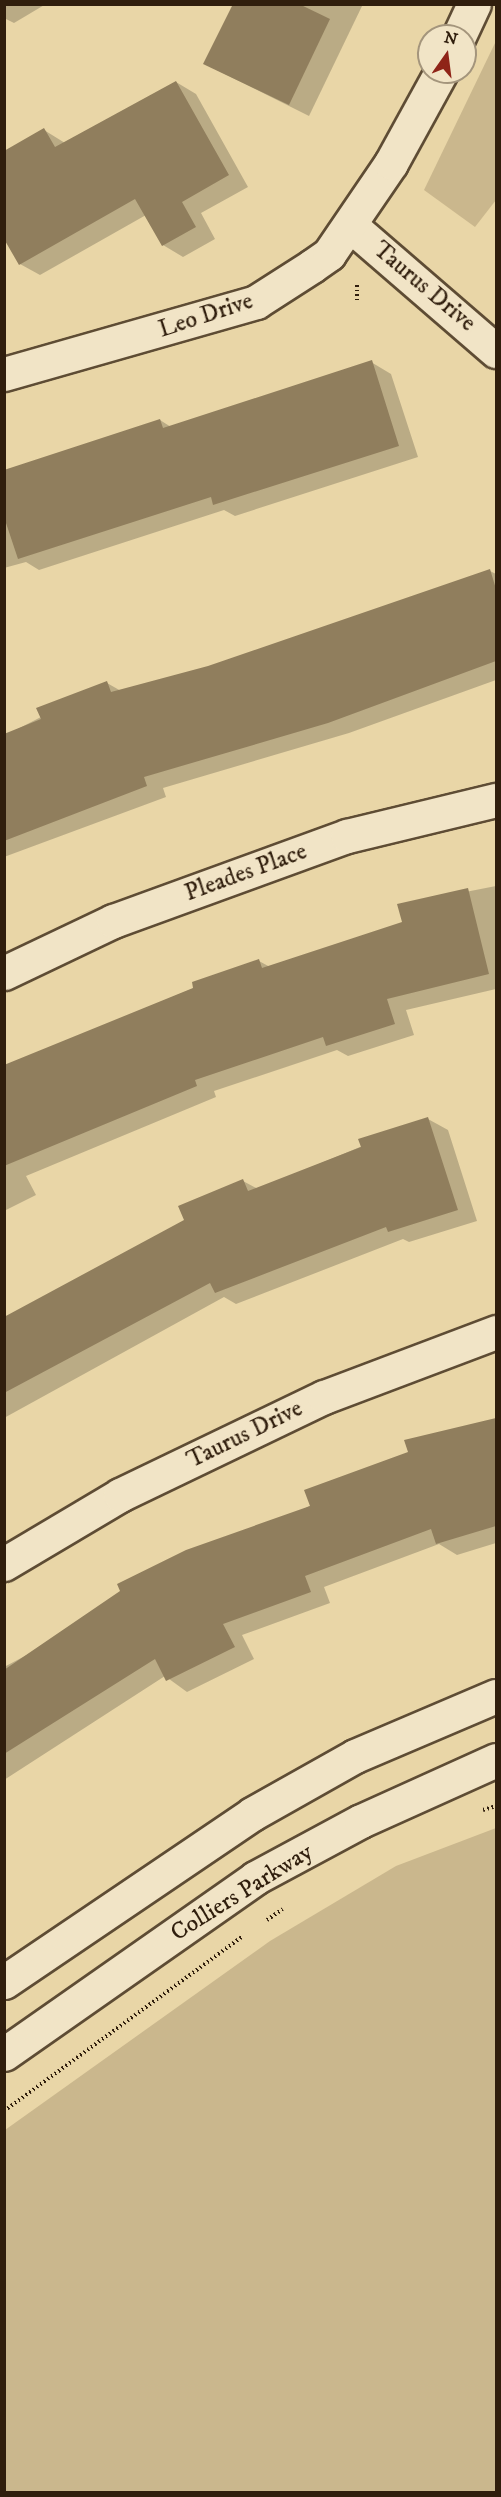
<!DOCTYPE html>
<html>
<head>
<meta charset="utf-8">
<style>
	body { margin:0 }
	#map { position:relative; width:501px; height:2497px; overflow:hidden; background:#e9d6a7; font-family:"IM FELL DW Pica",serif }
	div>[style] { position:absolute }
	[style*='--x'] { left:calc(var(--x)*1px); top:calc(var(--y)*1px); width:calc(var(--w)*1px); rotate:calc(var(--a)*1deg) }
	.green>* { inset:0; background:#cab78d }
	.shadow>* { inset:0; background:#0003 }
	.building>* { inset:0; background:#907e5d }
	.path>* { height:4px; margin-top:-2px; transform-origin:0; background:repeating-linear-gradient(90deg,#301e0d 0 1.5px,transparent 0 4.5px) }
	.roads { filter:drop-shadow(2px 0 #5e4c34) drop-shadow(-2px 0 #5e4c34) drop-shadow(0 2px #5e4c34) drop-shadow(0 -2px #5e4c34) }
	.minor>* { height:33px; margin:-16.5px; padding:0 16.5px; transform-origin:16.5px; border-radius:16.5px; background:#f1e4c6 }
	.tertiary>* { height:33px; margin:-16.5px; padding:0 16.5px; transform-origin:16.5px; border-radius:16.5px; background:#f1e4c6 }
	span { translate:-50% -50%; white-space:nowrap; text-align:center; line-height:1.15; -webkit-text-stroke:4.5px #f1e4c6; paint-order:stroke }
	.street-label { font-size:24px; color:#301e0d }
	.frame { position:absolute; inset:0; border:6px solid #301e0d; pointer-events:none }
	.north { position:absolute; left:417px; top:24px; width:60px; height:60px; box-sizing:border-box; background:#f1e4c6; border:2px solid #a4957c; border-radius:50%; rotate:14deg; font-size:16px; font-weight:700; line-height:24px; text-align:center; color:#301e0d }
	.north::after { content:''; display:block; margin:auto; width:21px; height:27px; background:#8f2418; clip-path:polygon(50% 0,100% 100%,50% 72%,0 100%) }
</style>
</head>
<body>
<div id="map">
	<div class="green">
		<div style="clip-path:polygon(496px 41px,496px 200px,475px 227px,424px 190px)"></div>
		<div style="clip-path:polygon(496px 1828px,496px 2492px,5px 2492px,5px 2130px,270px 1941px,396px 1866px)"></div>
	</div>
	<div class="shadow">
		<div style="clip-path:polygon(4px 4px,46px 4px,14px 23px,4px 18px)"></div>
		<div style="clip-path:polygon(237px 4px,363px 4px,309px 116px,205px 64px)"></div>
		<div style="clip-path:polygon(176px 82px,196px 94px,248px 187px,201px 213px,215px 239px,183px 257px,163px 245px,146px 215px,40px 275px,20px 264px,44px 130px,65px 143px)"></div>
		<div style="clip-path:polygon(371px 362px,391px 374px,418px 457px,235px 516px,224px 510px,39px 570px,26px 562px,4px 568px,4px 471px,160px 420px,171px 427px)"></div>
		<div style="clip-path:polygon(490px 571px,496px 574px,496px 680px,349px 733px,163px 788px,166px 797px,4px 857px,4px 736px,107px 683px,121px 691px,208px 667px)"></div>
		<div style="clip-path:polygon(496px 886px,496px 989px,406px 1010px,414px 1035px,348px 1056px,337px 1050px,214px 1091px,216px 1097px,26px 1176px,36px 1195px,4px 1211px,4px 1067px,259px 961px,270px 967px,403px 923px,399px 905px)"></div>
		<div style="clip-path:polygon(428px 1119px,448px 1130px,477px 1221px,409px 1242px,403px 1239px,236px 1304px,224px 1297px,4px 1418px,4px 1318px,186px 1221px,243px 1181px,258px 1189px)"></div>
		<div style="clip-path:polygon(496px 1419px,496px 1543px,457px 1555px,439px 1544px,324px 1587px,330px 1603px,242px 1635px,254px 1659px,187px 1692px,165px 1676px,4px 1780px,4px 1667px,410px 1453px,406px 1441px)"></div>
	</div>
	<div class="building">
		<div style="clip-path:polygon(233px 4px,299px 4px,330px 19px,289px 105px,203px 64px)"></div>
		<div style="clip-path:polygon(176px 81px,229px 175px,182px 202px,196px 227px,162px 246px,135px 199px,19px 265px,4px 239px,4px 151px,44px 128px,55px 147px)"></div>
		<div style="clip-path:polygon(372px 360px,399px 446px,213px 505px,211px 497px,18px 559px,4px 517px,4px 470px,160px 419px,163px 428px)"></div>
		<div style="clip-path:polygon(490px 569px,496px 589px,496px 661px,328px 723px,144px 777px,147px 786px,4px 841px,4px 734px,41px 719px,36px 708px,107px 681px,111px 692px,208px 666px)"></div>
		<div style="clip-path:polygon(468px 888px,489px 974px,387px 999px,395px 1024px,326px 1046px,323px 1037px,195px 1080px,197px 1086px,4px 1166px,4px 1065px,193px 988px,192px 982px,259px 959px,262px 968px,402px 922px,397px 904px)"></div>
		<div style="clip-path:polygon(428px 1117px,458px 1210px,388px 1232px,386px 1227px,215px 1293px,210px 1283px,4px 1393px,4px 1317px,184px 1220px,178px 1206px,243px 1179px,248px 1191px,361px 1147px,358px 1139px)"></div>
		<div style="clip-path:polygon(496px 1418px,496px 1526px,436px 1544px,431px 1529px,305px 1576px,311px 1592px,223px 1624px,235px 1647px,166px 1681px,155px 1659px,4px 1754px,4px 1670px,120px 1591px,117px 1584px,186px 1550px,310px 1506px,304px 1490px,408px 1452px,404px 1440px)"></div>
	</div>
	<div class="path">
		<div style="--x:357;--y:300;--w:16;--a:-90"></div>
		<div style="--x:483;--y:1810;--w:14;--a:-17"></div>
		<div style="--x:267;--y:1920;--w:19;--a:-35"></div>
		<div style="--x:4;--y:2111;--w:296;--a:-36.2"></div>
	</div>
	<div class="roads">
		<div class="minor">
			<div style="--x:459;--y:36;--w:35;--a:-65"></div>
			<div style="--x:350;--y:225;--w:193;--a:40.8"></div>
			<div style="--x:4;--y:374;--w:262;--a:-15.9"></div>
			<div style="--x:256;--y:302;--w:67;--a:-32.7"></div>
			<div style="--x:312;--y:266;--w:21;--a:-35"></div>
			<div style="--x:329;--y:254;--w:110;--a:-55.7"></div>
			<div style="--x:391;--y:163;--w:104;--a:-61.2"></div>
			<div style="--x:4;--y:973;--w:121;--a:-25.5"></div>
			<div style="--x:113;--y:921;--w:249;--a:-20"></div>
			<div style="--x:347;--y:836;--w:153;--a:-13.6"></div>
			<div style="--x:4;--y:1564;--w:135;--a:-30.7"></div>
			<div style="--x:120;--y:1495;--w:226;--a:-25.7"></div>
			<div style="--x:324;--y:1397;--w:184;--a:-20.7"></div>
		</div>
		<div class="tertiary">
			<div style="--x:4;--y:1982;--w:300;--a:-34.1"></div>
			<div style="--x:252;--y:1814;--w:118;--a:-29.4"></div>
			<div style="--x:355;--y:1756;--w:153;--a:-23.1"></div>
			<div style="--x:4;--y:2054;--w:307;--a:-35"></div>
			<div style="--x:255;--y:1878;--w:120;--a:-28.3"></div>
			<div style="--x:361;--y:1821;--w:148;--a:-24.3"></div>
		</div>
	</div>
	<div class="street-label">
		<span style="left:424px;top:287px;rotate:40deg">Taurus Drive</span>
		<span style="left:206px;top:316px;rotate:-18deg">Leo Drive</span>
		<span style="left:246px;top:873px;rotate:-20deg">Pleades Place</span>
		<span style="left:245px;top:1435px;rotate:-26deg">Taurus Drive</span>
		<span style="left:242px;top:1893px;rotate:-32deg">Colliers Parkway</span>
	</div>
	<div class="frame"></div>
	<div class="north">N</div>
</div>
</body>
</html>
